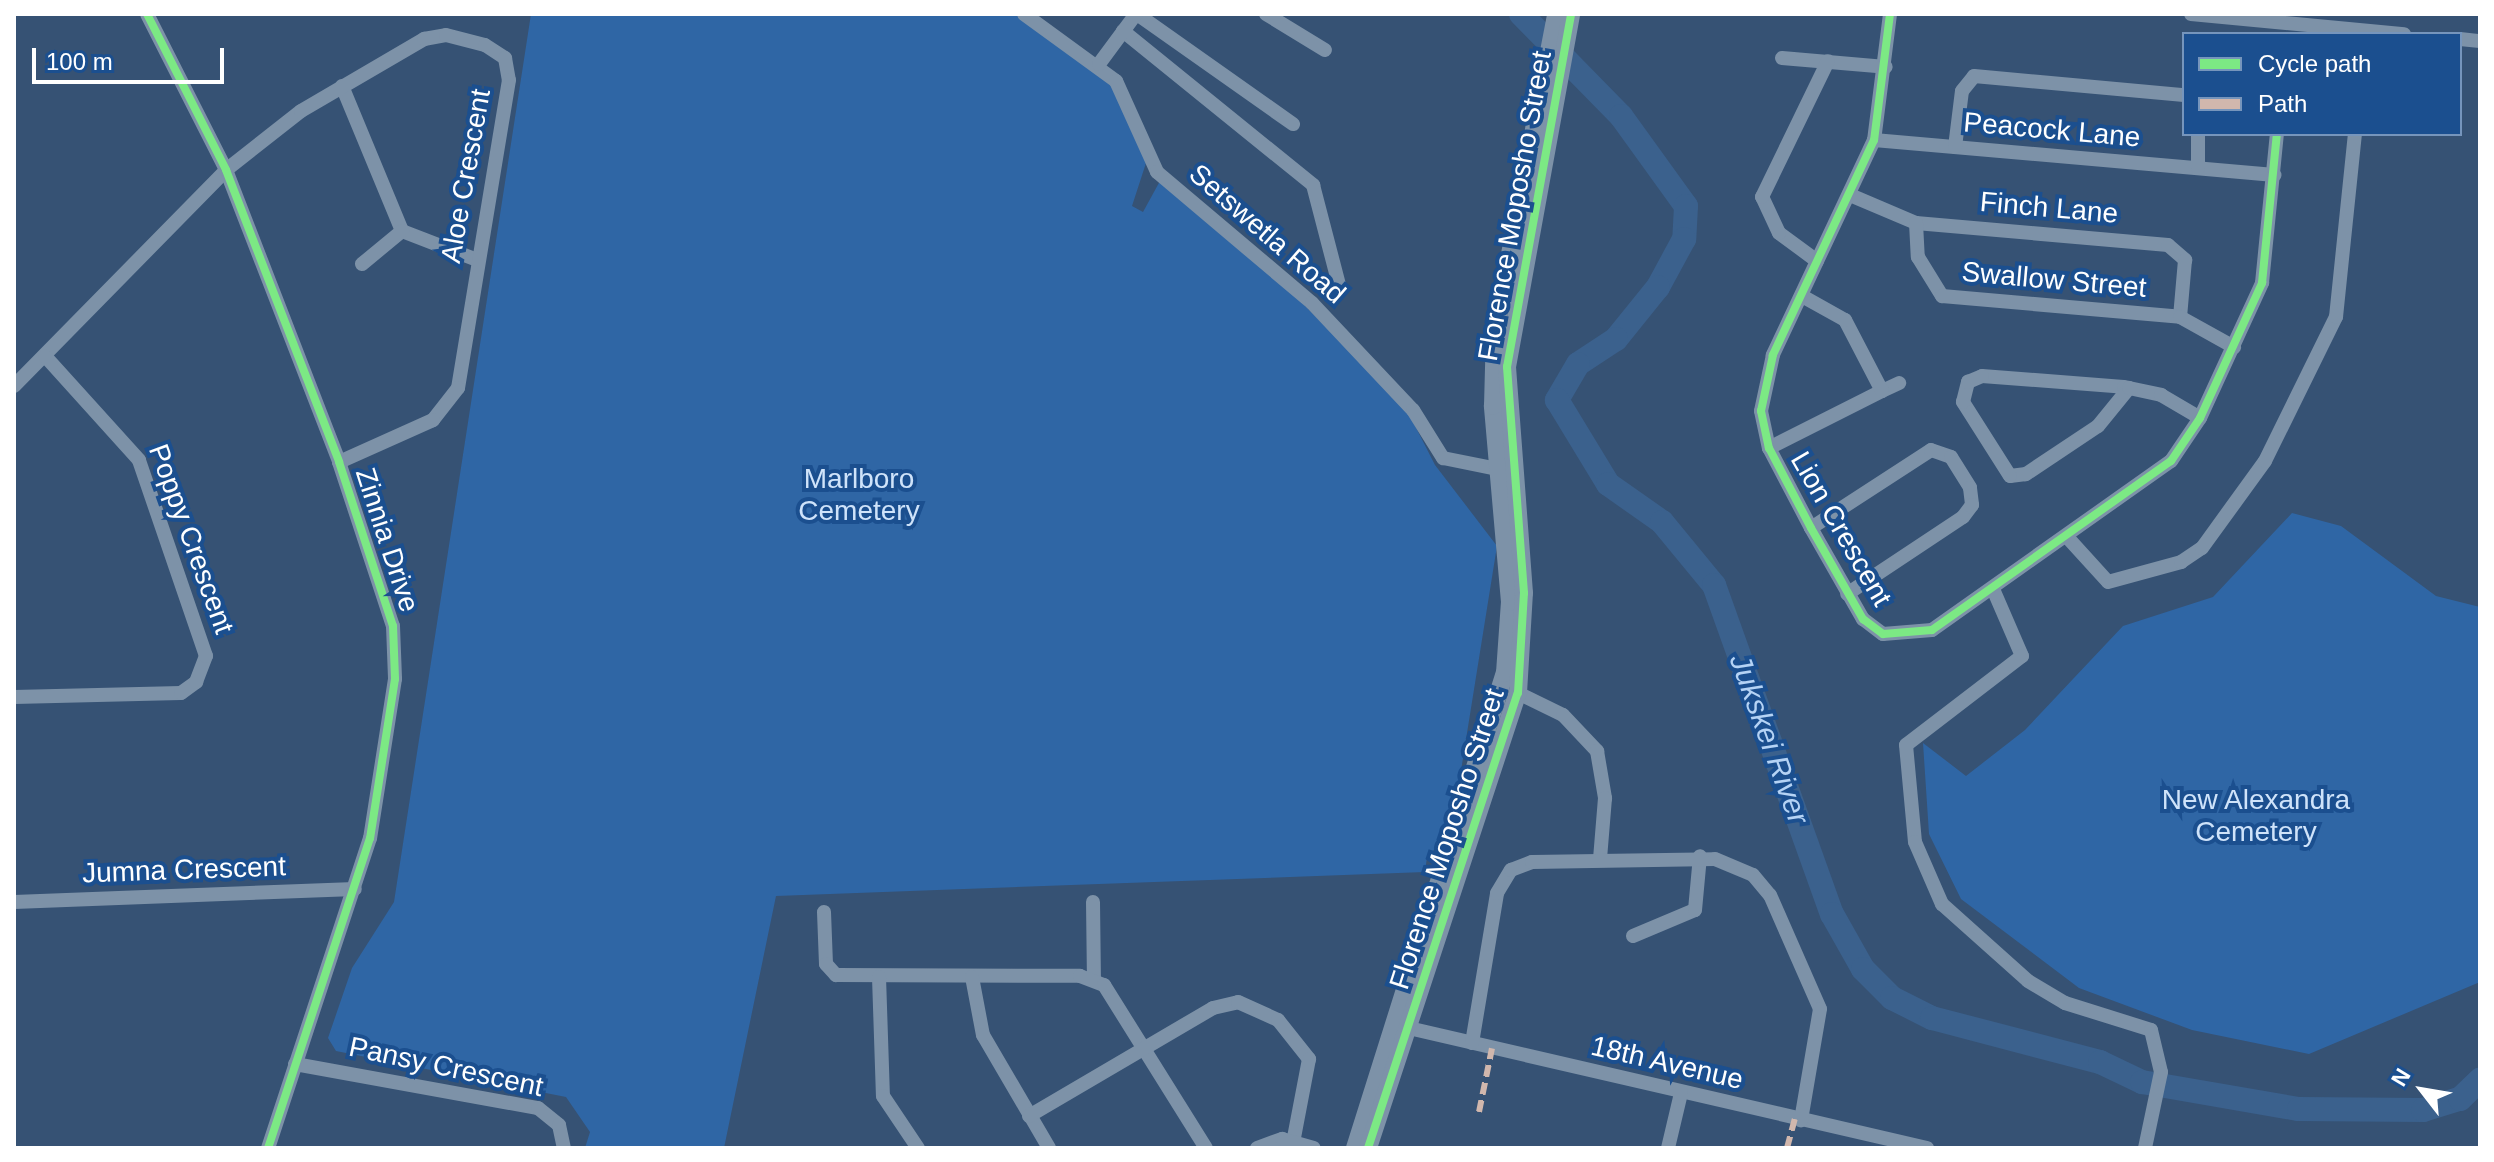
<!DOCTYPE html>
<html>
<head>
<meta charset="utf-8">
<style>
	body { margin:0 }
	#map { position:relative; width:2494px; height:1162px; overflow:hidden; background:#365274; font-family:Arial,sans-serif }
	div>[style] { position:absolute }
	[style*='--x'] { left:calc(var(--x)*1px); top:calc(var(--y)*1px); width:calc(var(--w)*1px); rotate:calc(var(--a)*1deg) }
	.green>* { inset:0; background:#2f66a5 }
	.river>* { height:24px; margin:-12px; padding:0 12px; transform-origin:12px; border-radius:12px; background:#3b618d }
	.minor>* { height:14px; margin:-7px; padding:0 7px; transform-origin:7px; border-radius:7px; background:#7d92a8 }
	.tertiary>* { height:18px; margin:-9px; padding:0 9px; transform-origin:9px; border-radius:9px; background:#7d92a8 }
	.quiet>* { height:6px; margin-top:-3px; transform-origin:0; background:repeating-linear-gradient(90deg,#d1b7ad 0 12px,transparent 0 18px) }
	.cycleway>* { height:8px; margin:-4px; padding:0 4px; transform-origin:4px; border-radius:4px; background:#7ce984 }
	span { translate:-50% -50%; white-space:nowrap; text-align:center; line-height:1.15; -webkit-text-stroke:8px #1b4f8f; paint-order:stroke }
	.street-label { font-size:28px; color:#fff }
	.park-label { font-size:28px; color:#cfe3fa }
	.water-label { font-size:30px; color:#b5d3f5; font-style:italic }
	.frame { position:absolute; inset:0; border:16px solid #fff; pointer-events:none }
	.legend { position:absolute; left:2182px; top:32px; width:280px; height:104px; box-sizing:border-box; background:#1b4f8f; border:2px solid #7695bc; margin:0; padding:10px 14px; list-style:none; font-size:24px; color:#fff }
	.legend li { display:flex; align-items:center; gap:16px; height:40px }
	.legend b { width:40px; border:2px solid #7695bc }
	.north { position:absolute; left:2382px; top:1050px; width:80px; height:80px; -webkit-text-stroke:6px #1b4f8f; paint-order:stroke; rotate:301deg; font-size:22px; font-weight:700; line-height:32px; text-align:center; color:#fff }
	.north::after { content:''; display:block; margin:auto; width:28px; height:36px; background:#fff; clip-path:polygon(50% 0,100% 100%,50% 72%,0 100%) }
	.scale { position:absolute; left:32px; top:48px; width:192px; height:36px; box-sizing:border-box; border:4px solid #fff; border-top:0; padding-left:10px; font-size:24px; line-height:28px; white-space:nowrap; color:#fff; -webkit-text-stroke:6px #1b4f8f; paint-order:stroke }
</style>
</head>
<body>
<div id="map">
	<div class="green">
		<div style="clip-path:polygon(531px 14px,1018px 14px,1121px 88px,1146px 163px,1132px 206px,1143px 212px,1160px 181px,1273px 273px,1407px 410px,1435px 465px,1497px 546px,1451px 833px,1427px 857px,1425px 872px,776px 896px,724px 1148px,585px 1148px,590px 1132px,566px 1097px,336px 1051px,328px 1038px,352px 968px,394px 902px)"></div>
		<div style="clip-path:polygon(2292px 513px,2341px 526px,2436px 596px,2480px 607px,2480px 982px,2309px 1054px,2192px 1030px,2079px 988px,1961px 899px,1929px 834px,1923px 743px,1966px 776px,2025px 730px,2123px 626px,2213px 597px)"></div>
	</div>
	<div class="river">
		<div style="--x:1521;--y:14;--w:143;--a:45.6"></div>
		<div style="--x:1621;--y:116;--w:111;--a:54.2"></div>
		<div style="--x:1686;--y:206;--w:33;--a:93"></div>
		<div style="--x:1684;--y:239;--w:55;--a:118.4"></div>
		<div style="--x:1658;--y:287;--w:67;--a:128.9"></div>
		<div style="--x:1616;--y:339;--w:45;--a:146.7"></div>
		<div style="--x:1578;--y:364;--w:42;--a:120.3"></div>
		<div style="--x:1557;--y:400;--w:98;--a:58.7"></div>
		<div style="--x:1608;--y:484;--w:66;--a:35.1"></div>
		<div style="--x:1662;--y:522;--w:82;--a:50.5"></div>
		<div style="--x:1714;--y:585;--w:350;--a:70.3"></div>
		<div style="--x:1832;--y:914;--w:63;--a:60.6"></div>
		<div style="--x:1863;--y:969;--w:41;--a:45"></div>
		<div style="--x:1892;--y:998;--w:45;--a:26.6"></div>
		<div style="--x:1932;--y:1018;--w:174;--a:14.7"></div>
		<div style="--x:2100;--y:1062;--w:47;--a:25.5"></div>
		<div style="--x:2142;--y:1082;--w:159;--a:9.8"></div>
		<div style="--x:2299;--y:1109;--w:124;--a:0.5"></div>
		<div style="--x:2423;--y:1110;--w:39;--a:-17"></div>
		<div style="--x:2460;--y:1099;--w:28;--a:-44"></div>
	</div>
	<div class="minor">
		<div style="--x:147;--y:14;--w:175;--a:63.1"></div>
		<div style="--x:226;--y:170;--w:313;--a:68.8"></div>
		<div style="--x:339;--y:462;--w:173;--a:71.8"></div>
		<div style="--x:393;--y:626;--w:53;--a:87.8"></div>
		<div style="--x:395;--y:679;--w:161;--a:98.9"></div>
		<div style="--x:370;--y:838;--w:326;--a:108.2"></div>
		<div style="--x:1024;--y:14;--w:114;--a:36.1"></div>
		<div style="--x:1116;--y:81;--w:100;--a:65.7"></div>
		<div style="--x:1157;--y:172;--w:203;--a:40.2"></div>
		<div style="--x:1312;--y:303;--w:147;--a:46.7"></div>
		<div style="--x:1413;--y:410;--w:57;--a:58"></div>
		<div style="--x:1443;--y:458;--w:55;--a:11.5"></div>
		<div style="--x:1137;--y:14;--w:191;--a:35.2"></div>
		<div style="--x:1266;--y:14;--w:69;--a:31.4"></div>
		<div style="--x:1890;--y:14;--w:127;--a:97.2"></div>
		<div style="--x:1874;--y:140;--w:238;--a:115.2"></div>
		<div style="--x:1773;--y:355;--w:57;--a:102.1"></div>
		<div style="--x:1761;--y:411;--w:38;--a:78"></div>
		<div style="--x:1769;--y:448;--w:90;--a:62.3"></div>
		<div style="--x:1811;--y:528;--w:105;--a:60.3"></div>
		<div style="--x:1863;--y:619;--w:25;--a:37"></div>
		<div style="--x:1883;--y:634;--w:49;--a:-4.7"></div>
		<div style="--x:1932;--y:630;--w:293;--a:-35.3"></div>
		<div style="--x:2171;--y:461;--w:52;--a:-56"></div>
		<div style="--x:2200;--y:418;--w:149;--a:-65.3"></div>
		<div style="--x:2262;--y:283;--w:150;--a:-84.3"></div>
		<div style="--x:2191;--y:14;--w:214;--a:5.4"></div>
		<div style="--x:1123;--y:31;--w:245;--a:39"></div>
		<div style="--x:1313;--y:185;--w:107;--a:75.4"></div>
		<div style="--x:2460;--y:39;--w:20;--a:6"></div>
		<div style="--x:1782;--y:58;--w:104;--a:4.9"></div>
		<div style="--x:1099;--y:64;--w:62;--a:-53.5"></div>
		<div style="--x:342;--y:86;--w:157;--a:67.5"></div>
		<div style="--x:402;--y:231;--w:80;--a:21.1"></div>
		<div style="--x:1874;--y:140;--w:402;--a:5"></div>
		<div style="--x:1955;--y:147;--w:56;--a:-82.9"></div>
		<div style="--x:1962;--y:91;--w:19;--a:-51"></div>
		<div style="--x:1974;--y:76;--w:211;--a:5.2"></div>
		<div style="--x:2198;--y:168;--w:34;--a:-90"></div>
		<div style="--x:1850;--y:195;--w:72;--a:23"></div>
		<div style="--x:1916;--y:223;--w:253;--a:5"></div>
		<div style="--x:2168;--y:245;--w:23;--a:41"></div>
		<div style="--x:2185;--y:260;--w:57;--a:95"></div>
		<div style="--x:1916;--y:223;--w:34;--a:87"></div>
		<div style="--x:1918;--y:257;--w:46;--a:58.4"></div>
		<div style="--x:1942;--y:296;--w:239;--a:5"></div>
		<div style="--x:2180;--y:317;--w:62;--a:29.1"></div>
		<div style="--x:1817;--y:261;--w:47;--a:-143.6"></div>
		<div style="--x:1779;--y:233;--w:40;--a:-115"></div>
		<div style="--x:1762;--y:197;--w:151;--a:-64.1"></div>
		<div style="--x:362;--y:264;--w:52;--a:-39.5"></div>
		<div style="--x:1982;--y:376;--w:142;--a:4.4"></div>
		<div style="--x:2124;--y:387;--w:5;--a:11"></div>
		<div style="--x:2129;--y:388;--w:49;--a:129.2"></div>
		<div style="--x:2098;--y:426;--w:87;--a:146.3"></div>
		<div style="--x:2026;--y:474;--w:16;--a:173"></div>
		<div style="--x:2010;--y:476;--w:88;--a:-122.4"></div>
		<div style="--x:1963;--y:402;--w:21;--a:-76"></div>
		<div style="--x:1968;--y:382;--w:15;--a:-23"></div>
		<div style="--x:14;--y:386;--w:303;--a:-45.5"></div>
		<div style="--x:226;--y:170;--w:95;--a:-38.2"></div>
		<div style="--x:301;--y:111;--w:143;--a:-30.3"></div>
		<div style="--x:424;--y:39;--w:22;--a:-10"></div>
		<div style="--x:446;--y:35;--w:40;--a:14.4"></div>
		<div style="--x:485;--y:45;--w:24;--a:33"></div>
		<div style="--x:505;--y:58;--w:22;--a:80"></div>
		<div style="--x:509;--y:80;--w:312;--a:99.4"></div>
		<div style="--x:458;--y:388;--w:41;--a:128"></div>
		<div style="--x:433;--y:420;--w:103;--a:155.9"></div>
		<div style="--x:2129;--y:388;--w:33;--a:12"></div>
		<div style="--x:2161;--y:395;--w:45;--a:30.5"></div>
		<div style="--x:1882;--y:391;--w:19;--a:-25"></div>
		<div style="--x:1769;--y:448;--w:127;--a:-26.8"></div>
		<div style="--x:1882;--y:391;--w:80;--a:-117.5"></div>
		<div style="--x:1845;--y:320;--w:49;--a:-150.8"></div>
		<div style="--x:1811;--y:528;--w:143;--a:-33"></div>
		<div style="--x:1931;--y:450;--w:21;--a:19"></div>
		<div style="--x:1951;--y:457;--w:36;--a:58"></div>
		<div style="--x:1970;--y:488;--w:17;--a:83"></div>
		<div style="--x:1972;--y:505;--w:15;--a:127"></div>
		<div style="--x:1963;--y:517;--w:139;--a:146.4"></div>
		<div style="--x:2068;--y:538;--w:59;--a:47.7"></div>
		<div style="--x:2108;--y:582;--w:76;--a:-15.3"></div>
		<div style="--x:2181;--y:562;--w:25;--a:-34"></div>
		<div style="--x:2202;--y:548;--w:107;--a:-54.1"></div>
		<div style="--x:2265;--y:461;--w:161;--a:-63.8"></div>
		<div style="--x:2336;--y:317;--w:184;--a:-84.1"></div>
		<div style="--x:1993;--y:589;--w:73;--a:66.6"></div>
		<div style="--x:2022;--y:656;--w:146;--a:142.5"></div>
		<div style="--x:1906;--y:745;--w:97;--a:84.7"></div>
		<div style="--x:1915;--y:842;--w:68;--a:66.5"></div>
		<div style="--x:1942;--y:904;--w:115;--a:41.8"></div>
		<div style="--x:2028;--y:981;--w:43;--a:30.7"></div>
		<div style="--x:2065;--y:1003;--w:90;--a:17.4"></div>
		<div style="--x:2151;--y:1030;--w:43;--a:76.6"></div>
		<div style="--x:2161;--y:1072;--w:78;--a:101.9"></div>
		<div style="--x:1518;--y:693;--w:50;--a:26.1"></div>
		<div style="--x:1563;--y:715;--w:50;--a:46.6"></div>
		<div style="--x:1597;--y:751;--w:48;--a:80.3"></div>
		<div style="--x:1605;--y:798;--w:61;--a:94.7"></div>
		<div style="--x:14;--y:697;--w:167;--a:-1.4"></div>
		<div style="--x:181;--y:693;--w:19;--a:-36"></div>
		<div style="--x:196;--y:682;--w:28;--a:-69"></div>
		<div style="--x:206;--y:656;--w:207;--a:-108.9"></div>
		<div style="--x:139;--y:460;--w:140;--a:-132.1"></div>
		<div style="--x:14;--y:902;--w:341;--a:-2.2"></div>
		<div style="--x:1093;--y:902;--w:78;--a:89.3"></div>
		<div style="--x:824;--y:912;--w:52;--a:87.8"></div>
		<div style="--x:826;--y:964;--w:15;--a:48"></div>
		<div style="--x:836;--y:975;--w:244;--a:0.2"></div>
		<div style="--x:1080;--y:976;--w:26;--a:21"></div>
		<div style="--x:1104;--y:985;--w:192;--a:58"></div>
		<div style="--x:1633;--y:936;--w:67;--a:-22.8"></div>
		<div style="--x:1695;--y:910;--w:54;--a:-84.7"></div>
		<div style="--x:879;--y:977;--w:119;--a:88.1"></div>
		<div style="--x:883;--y:1096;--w:63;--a:56.1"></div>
		<div style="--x:972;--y:977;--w:59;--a:79.3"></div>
		<div style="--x:983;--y:1035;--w:131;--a:59.7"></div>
		<div style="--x:1400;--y:1026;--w:541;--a:13.03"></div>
		<div style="--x:1472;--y:1043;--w:152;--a:-80.5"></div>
		<div style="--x:1497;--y:893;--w:27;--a:-59"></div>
		<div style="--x:1511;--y:870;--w:22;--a:-21"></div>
		<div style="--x:1532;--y:862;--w:183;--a:-0.9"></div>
		<div style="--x:1715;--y:859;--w:41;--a:22.8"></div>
		<div style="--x:1753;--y:875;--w:26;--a:50"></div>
		<div style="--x:1770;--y:895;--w:124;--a:66.3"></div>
		<div style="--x:1820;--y:1009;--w:113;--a:99.7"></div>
		<div style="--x:295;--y:1064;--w:247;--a:10.3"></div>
		<div style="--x:538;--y:1108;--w:27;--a:39"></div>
		<div style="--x:559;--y:1125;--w:24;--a:78"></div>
		<div style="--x:1029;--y:1116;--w:213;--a:-30.4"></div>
		<div style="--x:1213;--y:1008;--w:26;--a:-13"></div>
		<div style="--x:1238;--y:1002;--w:44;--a:24.2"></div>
		<div style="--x:1278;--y:1020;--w:50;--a:51.5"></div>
		<div style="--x:1309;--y:1059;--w:91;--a:100.8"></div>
		<div style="--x:1257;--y:1148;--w:27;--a:-20"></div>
		<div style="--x:1282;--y:1139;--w:33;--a:16"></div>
		<div style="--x:1668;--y:1148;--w:57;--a:-76.7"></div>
	</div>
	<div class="tertiary">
		<div style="--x:1355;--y:1148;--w:498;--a:-72.5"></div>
		<div style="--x:1505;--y:673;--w:71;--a:-86"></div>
		<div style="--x:1510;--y:602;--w:197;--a:-95"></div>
		<div style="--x:1493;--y:406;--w:74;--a:-88.5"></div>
		<div style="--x:1495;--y:332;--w:324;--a:-79.1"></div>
		<div style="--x:1368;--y:1148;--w:479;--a:-71.8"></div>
		<div style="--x:1518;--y:693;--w:100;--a:-86.6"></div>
		<div style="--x:1524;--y:593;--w:227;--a:-94.3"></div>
		<div style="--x:1507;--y:367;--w:359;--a:-79.7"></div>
	</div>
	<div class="quiet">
		<div style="--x:1479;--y:1112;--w:65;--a:-78.5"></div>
		<div style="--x:1787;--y:1148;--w:30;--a:-75"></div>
	</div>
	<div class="cycleway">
		<div style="--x:147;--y:14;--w:175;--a:63.1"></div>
		<div style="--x:226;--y:170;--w:313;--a:68.8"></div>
		<div style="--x:339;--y:462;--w:173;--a:71.8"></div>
		<div style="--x:393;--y:626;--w:53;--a:87.8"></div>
		<div style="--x:395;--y:679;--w:161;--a:98.9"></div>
		<div style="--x:370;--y:838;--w:326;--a:108.2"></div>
		<div style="--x:1890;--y:14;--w:127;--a:97.2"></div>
		<div style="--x:1874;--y:140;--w:238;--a:115.2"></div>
		<div style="--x:1773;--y:355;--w:57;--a:102.1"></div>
		<div style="--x:1761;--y:411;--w:38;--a:78"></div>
		<div style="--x:1769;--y:448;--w:90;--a:62.3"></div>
		<div style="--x:1811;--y:528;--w:105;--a:60.3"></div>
		<div style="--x:1863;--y:619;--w:25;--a:37"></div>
		<div style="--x:1883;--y:634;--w:49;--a:-4.7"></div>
		<div style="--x:1932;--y:630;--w:293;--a:-35.3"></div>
		<div style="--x:2171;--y:461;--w:52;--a:-56"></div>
		<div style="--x:2200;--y:418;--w:149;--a:-65.3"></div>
		<div style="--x:2262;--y:283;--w:150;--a:-84.3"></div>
		<div style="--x:1368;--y:1148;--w:479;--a:-71.8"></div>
		<div style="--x:1518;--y:693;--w:100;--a:-86.6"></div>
		<div style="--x:1524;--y:593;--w:227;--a:-94.3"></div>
		<div style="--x:1507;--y:367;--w:359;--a:-79.7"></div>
	</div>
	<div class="street-label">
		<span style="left:2052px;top:130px;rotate:5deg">Peacock Lane</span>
		<span style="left:466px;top:176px;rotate:-80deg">Aloe Crescent</span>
		<span style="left:1515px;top:206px;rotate:-80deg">Florence Moposho Street</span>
		<span style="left:2049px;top:208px;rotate:5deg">Finch Lane</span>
		<span style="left:1267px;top:234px;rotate:41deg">Setswetla Road</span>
		<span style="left:2054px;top:280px;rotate:5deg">Swallow Street</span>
		<span style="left:1841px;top:529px;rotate:60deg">Lion Crescent</span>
		<span style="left:191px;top:539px;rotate:70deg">Poppy Crescent</span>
		<span style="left:387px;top:540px;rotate:72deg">Zinnia Drive</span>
		<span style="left:1447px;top:839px;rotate:-72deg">Florence Moposho Street</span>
		<span style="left:184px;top:870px;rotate:-2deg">Jumna Crescent</span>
		<span style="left:1667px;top:1063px;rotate:13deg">18th Avenue</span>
		<span style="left:446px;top:1067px;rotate:12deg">Pansy Crescent</span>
	</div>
	<div class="park-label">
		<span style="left:859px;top:495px">Marlboro<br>Cemetery</span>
		<span style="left:2256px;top:816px">New Alexandra<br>Cemetery</span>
	</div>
	<div class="water-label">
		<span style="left:1769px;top:739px;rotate:70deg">Jukskei River</span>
	</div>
	<div class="frame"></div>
	<ul class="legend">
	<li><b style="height:10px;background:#7ce984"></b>Cycle path</li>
	<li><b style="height:10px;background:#d1b7ad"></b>Path</li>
	</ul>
	<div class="north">N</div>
	<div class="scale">100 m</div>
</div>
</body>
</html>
